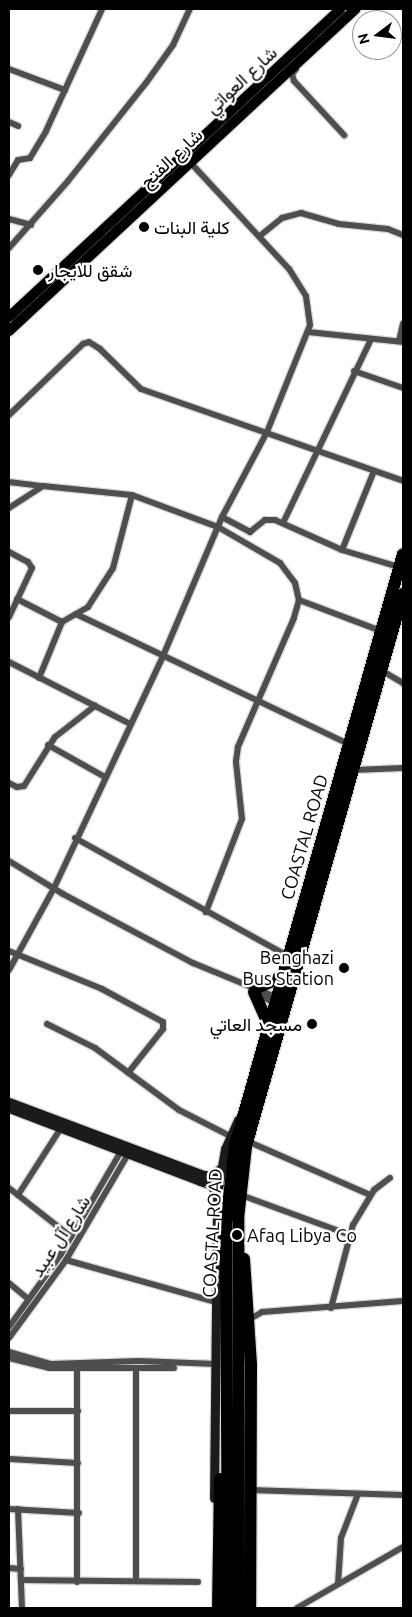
<!DOCTYPE html>
<html>
<head>
<meta charset="utf-8">
<style>
	body { margin:0 }
	#map { position:relative; width:412px; height:1617px; overflow:hidden; background:#fff; font-family:Ubuntu,Vazirmatn,sans-serif }
	div>[style] { position:absolute }
	[style*='--x'] { left:calc(var(--x)*1px); top:calc(var(--y)*1px); width:calc(var(--w)*1px); rotate:calc(var(--a)*1deg) }
	.roads { filter:drop-shadow(1px 0 #dbdbdb) drop-shadow(-1px 0 #dbdbdb) drop-shadow(0 1px #dbdbdb) drop-shadow(0 -1px #dbdbdb) }
	.street>* { height:6px; margin:-3px; padding:0 3px; transform-origin:3px; border-radius:3px; background:#4e4e4e }
	.secondary>* { height:9px; margin:-4.5px; padding:0 4.5px; transform-origin:4.5px; border-radius:4.5px; background:#1b1b1b }
	.primary>* { height:10px; margin:-5px; padding:0 5px; transform-origin:5px; border-radius:5px; background:#000 }
	.highway>* { height:12px; margin:-6px; padding:0 6px; transform-origin:6px; border-radius:6px; background:#000 }
	.dots>* { width:14px; height:14px; translate:-50% -50%; box-sizing:border-box; border:2px solid #fff; border-radius:50% }
	span { translate:-50% -50%; white-space:nowrap; text-align:center; line-height:1.15; -webkit-text-stroke:4.5px #fff; paint-order:stroke }
	.street-label { font-size:18px; color:#000 }
	.poi-label { font-size:18px; color:#000 }
	.left { translate:0 -50%; text-align:left }
	.right { translate:-100% -50%; text-align:right }
	.frame { position:absolute; inset:0; border:10px solid #000; pointer-events:none }
	.north { position:absolute; left:352px; top:10px; width:50px; height:50px; box-sizing:border-box; background:#fff; border:1px solid #999; border-radius:50%; rotate:255deg; font-size:14px; font-weight:700; line-height:20px; text-align:center; color:#000 }
	.north::after { content:''; display:block; margin:auto; width:18px; height:22px; background:#000; clip-path:polygon(50% 0,100% 100%,50% 72%,0 100%) }
</style>
</head>
<body>
<div id="map">
	<div class="roads">
		<div class="street">
			<div style="--x:9;--y:69;--w:60;--a:20.6"></div>
			<div style="--x:296;--y:69;--w:6;--a:129"></div>
			<div style="--x:292;--y:74;--w:7;--a:74"></div>
			<div style="--x:294;--y:81;--w:74;--a:47.2"></div>
			<div style="--x:9;--y:122;--w:10;--a:24"></div>
			<div style="--x:9;--y:175;--w:17;--a:-59"></div>
			<div style="--x:18;--y:160;--w:12;--a:-9"></div>
			<div style="--x:30;--y:158;--w:31;--a:-59"></div>
			<div style="--x:46;--y:131;--w:134;--a:-65.3"></div>
			<div style="--x:9;--y:219;--w:23;--a:15"></div>
			<div style="--x:261;--y:235;--w:27;--a:-39"></div>
			<div style="--x:282;--y:218;--w:20;--a:-15"></div>
			<div style="--x:301;--y:213;--w:40;--a:16"></div>
			<div style="--x:339;--y:224;--w:49;--a:5.8"></div>
			<div style="--x:388;--y:229;--w:16;--a:22"></div>
			<div style="--x:9;--y:248;--w:89;--a:-48.6"></div>
			<div style="--x:68;--y:181;--w:125;--a:-51.5"></div>
			<div style="--x:146;--y:83;--w:47;--a:-54.6"></div>
			<div style="--x:173;--y:45;--w:40;--a:-65"></div>
			<div style="--x:308;--y:332;--w:96;--a:6"></div>
			<div style="--x:399;--y:341;--w:18;--a:-77"></div>
			<div style="--x:354;--y:371;--w:52;--a:19.1"></div>
			<div style="--x:9;--y:415;--w:103;--a:-43.8"></div>
			<div style="--x:83;--y:344;--w:6;--a:-18"></div>
			<div style="--x:89;--y:342;--w:13;--a:32"></div>
			<div style="--x:100;--y:349;--w:57;--a:44.3"></div>
			<div style="--x:141;--y:389;--w:278;--a:19.3"></div>
			<div style="--x:9;--y:482;--w:34;--a:7"></div>
			<div style="--x:9;--y:508;--w:40;--a:-32.9"></div>
			<div style="--x:43;--y:486;--w:89;--a:5.8"></div>
			<div style="--x:132;--y:495;--w:92;--a:20.4"></div>
			<div style="--x:218;--y:527;--w:72;--a:30.1"></div>
			<div style="--x:280;--y:563;--w:25;--a:53"></div>
			<div style="--x:295;--y:583;--w:17;--a:77"></div>
			<div style="--x:299;--y:600;--w:19;--a:106"></div>
			<div style="--x:294;--y:618;--w:141;--a:113.5"></div>
			<div style="--x:238;--y:747;--w:15;--a:98"></div>
			<div style="--x:236;--y:762;--w:57;--a:84"></div>
			<div style="--x:242;--y:819;--w:100;--a:111.2"></div>
			<div style="--x:222;--y:517;--w:32;--a:28"></div>
			<div style="--x:250;--y:532;--w:19;--a:-39"></div>
			<div style="--x:265;--y:520;--w:10;--a:0"></div>
			<div style="--x:275;--y:520;--w:73;--a:24.1"></div>
			<div style="--x:342;--y:550;--w:59;--a:16.6"></div>
			<div style="--x:283;--y:523;--w:204;--a:-64.4"></div>
			<div style="--x:342;--y:550;--w:85;--a:-67.9"></div>
			<div style="--x:9;--y:552;--w:21;--a:28"></div>
			<div style="--x:28;--y:562;--w:7;--a:56"></div>
			<div style="--x:32;--y:568;--w:54;--a:115.1"></div>
			<div style="--x:17;--y:599;--w:51;--a:27.1"></div>
			<div style="--x:62;--y:622;--w:16;--a:-30"></div>
			<div style="--x:76;--y:614;--w:301;--a:25.5"></div>
			<div style="--x:299;--y:600;--w:88;--a:20.7"></div>
			<div style="--x:76;--y:614;--w:14;--a:-30"></div>
			<div style="--x:88;--y:607;--w:46;--a:-57.3"></div>
			<div style="--x:113;--y:568;--w:75;--a:-75.4"></div>
			<div style="--x:9;--y:662;--w:136;--a:27.1"></div>
			<div style="--x:381;--y:670;--w:26;--a:31"></div>
			<div style="--x:39;--y:678;--w:61;--a:-67.7"></div>
			<div style="--x:48;--y:745;--w:65;--a:29.3"></div>
			<div style="--x:354;--y:770;--w:49;--a:-2.3"></div>
			<div style="--x:9;--y:783;--w:9;--a:27"></div>
			<div style="--x:17;--y:787;--w:7;--a:-8"></div>
			<div style="--x:24;--y:786;--w:58;--a:-57.7"></div>
			<div style="--x:55;--y:737;--w:51;--a:-37.8"></div>
			<div style="--x:75;--y:838;--w:244;--a:29"></div>
			<div style="--x:9;--y:861;--w:63;--a:31.4"></div>
			<div style="--x:63;--y:894;--w:147;--a:28"></div>
			<div style="--x:193;--y:963;--w:90;--a:22.3"></div>
			<div style="--x:9;--y:951;--w:100;--a:22.2"></div>
			<div style="--x:102;--y:989;--w:69;--a:28.4"></div>
			<div style="--x:163;--y:1022;--w:7;--a:90"></div>
			<div style="--x:163;--y:1029;--w:56;--a:128.5"></div>
			<div style="--x:9;--y:970;--w:94;--a:-61.2"></div>
			<div style="--x:54;--y:888;--w:256;--a:-64.8"></div>
			<div style="--x:163;--y:656;--w:151;--a:-67"></div>
			<div style="--x:222;--y:517;--w:96;--a:-62.1"></div>
			<div style="--x:267;--y:432;--w:115;--a:-68.1"></div>
			<div style="--x:310;--y:325;--w:29;--a:-98"></div>
			<div style="--x:306;--y:296;--w:32;--a:-122"></div>
			<div style="--x:289;--y:269;--w:144;--a:-132.8"></div>
			<div style="--x:256;--y:993;--w:21;--a:29"></div>
			<div style="--x:47;--y:1024;--w:54;--a:26.6"></div>
			<div style="--x:95;--y:1048;--w:104;--a:36.4"></div>
			<div style="--x:179;--y:1110;--w:57;--a:27"></div>
			<div style="--x:247;--y:1141;--w:134;--a:23.7"></div>
			<div style="--x:9;--y:1188;--w:79;--a:38.3"></div>
			<div style="--x:18;--y:1195;--w:80;--a:-57.3"></div>
			<div style="--x:241;--y:1195;--w:116;--a:20.2"></div>
			<div style="--x:66;--y:1260;--w:155;--a:15.7"></div>
			<div style="--x:9;--y:1283;--w:25;--a:40"></div>
			<div style="--x:331;--y:1308;--w:86;--a:-75.2"></div>
			<div style="--x:353;--y:1225;--w:41;--a:-59"></div>
			<div style="--x:374;--y:1190;--w:20;--a:-37"></div>
			<div style="--x:250;--y:1319;--w:14;--a:-30"></div>
			<div style="--x:262;--y:1312;--w:141;--a:-4.5"></div>
			<div style="--x:9;--y:1327;--w:90;--a:-54.5"></div>
			<div style="--x:61;--y:1254;--w:123;--a:-59.7"></div>
			<div style="--x:9;--y:1338;--w:97;--a:-53.8"></div>
			<div style="--x:66;--y:1260;--w:126;--a:-59.6"></div>
			<div style="--x:9;--y:1352;--w:44;--a:15.9"></div>
			<div style="--x:51;--y:1364;--w:88;--a:-2"></div>
			<div style="--x:139;--y:1361;--w:78;--a:2.2"></div>
			<div style="--x:9;--y:1358;--w:41;--a:14"></div>
			<div style="--x:49;--y:1368;--w:125;--a:0"></div>
			<div style="--x:136;--y:1368;--w:212;--a:90"></div>
			<div style="--x:9;--y:1411;--w:69;--a:0"></div>
			<div style="--x:9;--y:1459;--w:69;--a:3.3"></div>
			<div style="--x:250;--y:1490;--w:153;--a:1.9"></div>
			<div style="--x:9;--y:1509;--w:70;--a:3.3"></div>
			<div style="--x:18;--y:1509;--w:99;--a:87.7"></div>
			<div style="--x:9;--y:1568;--w:12;--a:5"></div>
			<div style="--x:21;--y:1580;--w:177;--a:0.6"></div>
			<div style="--x:77;--y:1582;--w:214;--a:-90"></div>
			<div style="--x:338;--y:1584;--w:46;--a:-86.3"></div>
			<div style="--x:341;--y:1538;--w:47;--a:-68.9"></div>
			<div style="--x:297;--y:1608;--w:122;--a:-29.9"></div>
		</div>
		<div class="secondary">
			<div style="--x:9;--y:1102;--w:207;--a:20.6"></div>
			<div style="--x:203;--y:1175;--w:8;--a:0"></div>
			<div style="--x:211;--y:1175;--w:11;--a:-34"></div>
			<div style="--x:9;--y:1108;--w:204;--a:20.9"></div>
			<div style="--x:200;--y:1181;--w:12;--a:20"></div>
			<div style="--x:211;--y:1185;--w:12;--a:59"></div>
			<div style="--x:214;--y:1498;--w:303;--a:-89.4"></div>
			<div style="--x:217;--y:1195;--w:47;--a:-80.1"></div>
			<div style="--x:225;--y:1149;--w:32;--a:-66"></div>
		</div>
		<div class="primary">
			<div style="--x:9;--y:317;--w:452;--a:-42.9"></div>
			<div style="--x:9;--y:331;--w:473;--a:-42.9"></div>
		</div>
		<div class="highway">
			<div style="--x:257;--y:988;--w:27;--a:-24"></div>
			<div style="--x:254;--y:992;--w:35;--a:66"></div>
			<div style="--x:244;--y:1259;--w:105;--a:86.2"></div>
			<div style="--x:251;--y:1364;--w:244;--a:90.2"></div>
			<div style="--x:218;--y:1608;--w:129;--a:-89.1"></div>
			<div style="--x:228;--y:1608;--w:385;--a:-90.3"></div>
			<div style="--x:226;--y:1223;--w:79;--a:-83.4"></div>
			<div style="--x:235;--y:1145;--w:614;--a:-74.13"></div>
			<div style="--x:239;--y:1608;--w:389;--a:-90.1"></div>
			<div style="--x:238;--y:1219;--w:73;--a:-83.7"></div>
			<div style="--x:246;--y:1146;--w:574;--a:-74.12"></div>
		</div>
	</div>
	<div class="dots">
		<div style="left:144px;top:227px;background:#000"></div>
		<div style="left:38px;top:270px;background:#000"></div>
		<div style="left:344px;top:968px;background:#000"></div>
		<div style="left:312px;top:1024px;background:#000"></div>
		<div style="left:237px;top:1235px;background:#000"></div>
	</div>
	<div class="street-label">
		<span style="left:241px;top:80px;rotate:-43deg">شارع العواتي</span>
		<span style="left:171px;top:158px;rotate:-43deg">شارع الفتح</span>
		<span style="left:304px;top:837px;rotate:-74deg">COASTAL ROAD</span>
		<span style="left:212px;top:1233px;rotate:-87deg">COASTAL ROAD</span>
		<span style="left:60px;top:1236px;rotate:-57deg">شارع آل عبيد</span>
	</div>
	<div class="poi-label">
		<span class="left" style="left:154px;top:227px">كلية البنات</span>
		<span class="left" style="left:48px;top:270px">شقق للايجار</span>
		<span class="right" style="left:334px;top:968px">Benghazi<br>Bus Station</span>
		<span class="right" style="left:302px;top:1024px">مسجد العاتي</span>
		<span class="left" style="left:247px;top:1235px">Afaq Libya Co</span>
	</div>
	<div class="frame"></div>
	<div class="north">N</div>
</div>
</body>
</html>
